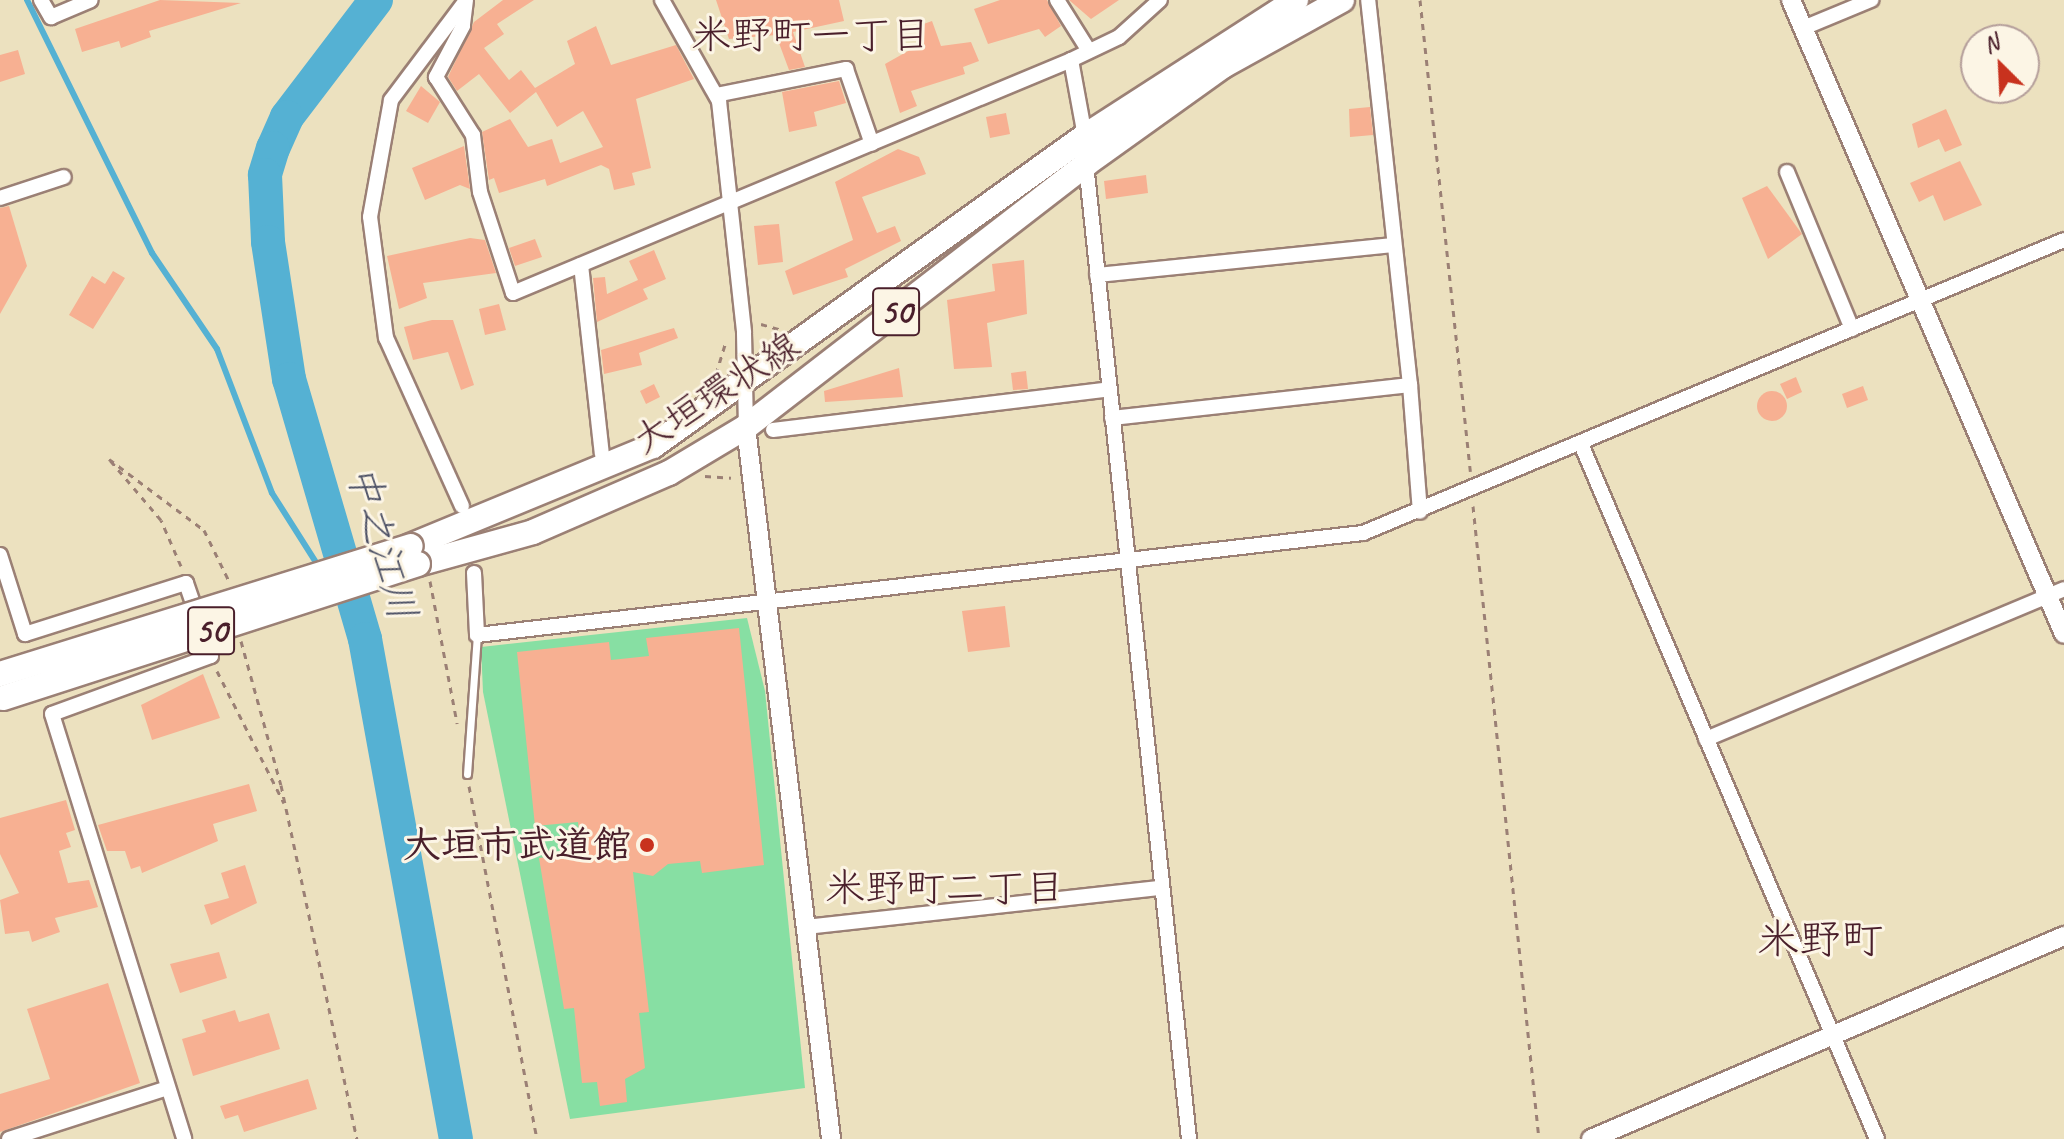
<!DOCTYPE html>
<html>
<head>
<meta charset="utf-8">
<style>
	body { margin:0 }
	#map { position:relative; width:2064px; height:1139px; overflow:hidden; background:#ece1bf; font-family:Caveat,"Klee One",sans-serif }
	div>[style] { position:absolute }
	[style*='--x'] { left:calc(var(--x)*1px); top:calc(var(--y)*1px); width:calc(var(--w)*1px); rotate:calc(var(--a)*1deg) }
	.green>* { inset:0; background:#87dfa3 }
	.stream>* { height:6px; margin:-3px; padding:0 3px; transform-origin:3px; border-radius:3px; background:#55b1d3 }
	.river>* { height:34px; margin:-17px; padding:0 17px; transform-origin:17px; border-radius:17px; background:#55b1d3 }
	.building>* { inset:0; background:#f7b092 }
	.round { border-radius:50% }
	.path>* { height:3px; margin-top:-1.5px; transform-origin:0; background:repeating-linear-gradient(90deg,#9b8075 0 6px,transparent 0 12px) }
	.roads { filter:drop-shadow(2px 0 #9b8075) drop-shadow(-2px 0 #9b8075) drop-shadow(0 2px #9b8075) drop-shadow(0 -2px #9b8075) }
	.service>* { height:7px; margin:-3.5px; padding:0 3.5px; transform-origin:3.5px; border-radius:3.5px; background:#fff }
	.minor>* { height:14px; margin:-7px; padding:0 7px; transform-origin:7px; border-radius:7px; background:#fff }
	.tertiary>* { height:18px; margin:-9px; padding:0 9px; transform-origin:9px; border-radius:9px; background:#fff }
	.primary>* { height:24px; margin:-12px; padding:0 12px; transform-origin:12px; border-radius:12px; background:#fff }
	.bridges { filter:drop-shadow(2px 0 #9b8075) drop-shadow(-2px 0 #9b8075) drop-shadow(0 2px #9b8075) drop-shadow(0 -2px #9b8075) }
	.primary-bridge>* { height:24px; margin:-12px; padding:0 12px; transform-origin:12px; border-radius:12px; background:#fff }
	.dots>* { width:22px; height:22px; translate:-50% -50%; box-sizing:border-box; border:4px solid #fcf5e5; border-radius:50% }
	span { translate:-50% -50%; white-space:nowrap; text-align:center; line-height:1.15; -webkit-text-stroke:6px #fcf5e5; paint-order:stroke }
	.shield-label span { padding:2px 6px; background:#fcf5e5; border:2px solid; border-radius:6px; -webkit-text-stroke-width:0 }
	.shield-label { font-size:36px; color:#4a1f2b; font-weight:700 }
	.street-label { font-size:38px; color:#4a1f2b }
	.poi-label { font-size:38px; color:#4a1f2b; font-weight:700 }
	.right { translate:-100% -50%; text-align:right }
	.neighbourhood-label { font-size:40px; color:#4a1f2b }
	.water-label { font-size:40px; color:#4e5266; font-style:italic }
	.quarter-label { font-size:42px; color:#4a1f2b }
	.north { position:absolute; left:1960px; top:24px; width:80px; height:80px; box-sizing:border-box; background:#fcf5e5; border:2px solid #b59f9b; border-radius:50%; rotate:336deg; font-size:22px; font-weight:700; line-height:32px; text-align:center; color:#4a1f2b }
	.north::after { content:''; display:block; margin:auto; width:28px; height:36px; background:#c8321e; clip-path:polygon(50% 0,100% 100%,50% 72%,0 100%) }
</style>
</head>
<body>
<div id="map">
	<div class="green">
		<div style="clip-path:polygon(747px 618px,765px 691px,805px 1088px,570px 1119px,483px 692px,481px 647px)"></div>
	</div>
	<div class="stream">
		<div style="--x:27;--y:0;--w:282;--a:63.7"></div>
		<div style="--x:152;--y:253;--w:116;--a:55.9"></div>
		<div style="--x:217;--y:349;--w:154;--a:69.1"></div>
		<div style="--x:272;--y:493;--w:88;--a:57.6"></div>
		<div style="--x:338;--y:597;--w:50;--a:57.3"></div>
	</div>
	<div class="river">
		<div style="--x:376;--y:0;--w:147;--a:127.3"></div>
		<div style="--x:287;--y:117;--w:34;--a:114"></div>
		<div style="--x:273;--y:148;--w:28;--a:107"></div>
		<div style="--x:265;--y:175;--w:67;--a:87.4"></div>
		<div style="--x:268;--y:242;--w:139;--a:81.3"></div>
		<div style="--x:289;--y:379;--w:271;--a:73.7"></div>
		<div style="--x:365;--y:639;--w:508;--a:79.69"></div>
	</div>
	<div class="building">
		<div style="clip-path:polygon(160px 0,241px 3px,149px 31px,151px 37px,121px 48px,119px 41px,82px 52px,75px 29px)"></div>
		<div style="clip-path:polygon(503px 0,534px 0,497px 24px,504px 34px,484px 48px,509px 80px,521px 70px,535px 88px,575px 64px,567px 41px,596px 26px,611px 65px,676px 45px,694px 79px,636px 99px,651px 168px,632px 173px,635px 185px,614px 190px,609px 169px,601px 165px,547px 186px,545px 179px,499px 193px,494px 178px,489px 180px,482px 132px,510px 119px,528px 147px,552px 139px,560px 163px,603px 147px,583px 111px,557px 127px,536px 92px,510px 113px,479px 74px,457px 91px,448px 77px,474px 22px)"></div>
		<div style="clip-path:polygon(716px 0,839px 0,844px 21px,793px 32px,805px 67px,789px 70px,776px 35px,729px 39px)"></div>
		<div style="clip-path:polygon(1000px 0,1047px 0,1061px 26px,1045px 37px,1039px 29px,988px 44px,974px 9px)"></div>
		<div style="clip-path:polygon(1069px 0,1119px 0,1091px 19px)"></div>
		<div style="clip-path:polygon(932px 21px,941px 46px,971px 42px,979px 61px,963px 67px,965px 74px,911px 91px,917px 106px,900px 113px,885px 64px,924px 42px,918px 26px)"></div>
		<div style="clip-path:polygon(18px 50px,25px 74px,0 82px,0 55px)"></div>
		<div style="clip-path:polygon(839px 81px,846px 103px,814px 112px,817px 126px,789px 132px,782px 92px)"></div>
		<div style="clip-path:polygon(421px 86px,440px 102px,428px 123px,406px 111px)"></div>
		<div style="clip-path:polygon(1370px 107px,1373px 135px,1350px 137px,1349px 109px)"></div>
		<div style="clip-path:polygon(1946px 109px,1962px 145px,1945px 152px,1939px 139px,1918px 148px,1912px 124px)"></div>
		<div style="clip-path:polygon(1006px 113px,1010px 134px,990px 138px,986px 117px)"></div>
		<div style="clip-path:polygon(464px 146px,470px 189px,460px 185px,425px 200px,412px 168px)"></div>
		<div style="clip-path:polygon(898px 149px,919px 157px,926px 174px,862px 197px,877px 233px,895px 226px,901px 241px,845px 269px,848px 277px,793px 295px,785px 271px,853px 240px,835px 182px)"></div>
		<div style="clip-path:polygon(1960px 161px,1982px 205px,1944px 221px,1933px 195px,1919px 202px,1910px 183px)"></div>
		<div style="clip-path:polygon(1146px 175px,1148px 193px,1106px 199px,1104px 181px)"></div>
		<div style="clip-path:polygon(1767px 186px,1802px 234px,1768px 259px,1742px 198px)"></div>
		<div style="clip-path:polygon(9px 206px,27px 266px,0 314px,0 208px)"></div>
		<div style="clip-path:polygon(779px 224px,783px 262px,758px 265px,754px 226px)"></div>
		<div style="clip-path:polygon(470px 238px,485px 240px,496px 273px,423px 283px,427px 298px,399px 309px,387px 256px)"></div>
		<div style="clip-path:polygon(535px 239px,542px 257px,515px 266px,509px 248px)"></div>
		<div style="clip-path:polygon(654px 250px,666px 279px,643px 289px,648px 299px,597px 322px,593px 278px,605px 277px,607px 294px,638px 280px,629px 261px)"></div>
		<div style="clip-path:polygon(1024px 260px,1027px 314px,987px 323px,992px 367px,954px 369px,947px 300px,995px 291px,992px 264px)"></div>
		<div style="clip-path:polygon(113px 271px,125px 278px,93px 329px,69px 315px,92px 276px,105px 284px)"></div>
		<div style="clip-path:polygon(499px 304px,506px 330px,485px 335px,479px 309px)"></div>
		<div style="clip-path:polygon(432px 320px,453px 320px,474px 385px,461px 390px,448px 352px,413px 360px,404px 327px)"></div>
		<div style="clip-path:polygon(674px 328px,678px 338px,639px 353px,642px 365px,604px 374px,601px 350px)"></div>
		<div style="clip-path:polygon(899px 368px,903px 397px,825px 402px,824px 391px)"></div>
		<div style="clip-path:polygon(1026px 371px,1028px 389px,1013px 390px,1011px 373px)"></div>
		<div style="clip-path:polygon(1796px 377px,1802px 392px,1787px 399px,1780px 384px)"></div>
		<div style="clip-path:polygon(654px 384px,660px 397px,646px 404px,640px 391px)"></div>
		<div style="clip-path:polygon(1863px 386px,1868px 400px,1847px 408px,1842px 394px)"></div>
		<div class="round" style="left:1757px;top:391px;width:30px;height:30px"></div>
		<div style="clip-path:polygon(1005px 606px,1010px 647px,968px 652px,962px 611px)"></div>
		<div style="clip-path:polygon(739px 628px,764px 865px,702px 873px,700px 861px,668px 864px,653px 876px,633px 872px,649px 1012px,639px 1013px,645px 1068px,625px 1079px,627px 1102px,600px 1106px,597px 1082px,582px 1083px,574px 1008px,564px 1009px,539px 858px,581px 853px,578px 822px,535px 826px,517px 652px,609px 642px,611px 660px,649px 656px,646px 638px)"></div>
		<div style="clip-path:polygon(203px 674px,220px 718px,152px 740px,141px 705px)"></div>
		<div style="clip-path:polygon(249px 784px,257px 811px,213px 824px,218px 841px,142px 873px,140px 866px,131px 869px,125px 851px,107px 851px,98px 825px)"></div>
		<div style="clip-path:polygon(66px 800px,75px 830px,66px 833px,71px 847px,59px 851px,68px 883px,89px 880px,98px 907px,55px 918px,60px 932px,32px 942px,29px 931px,5px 934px,0 900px,19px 893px,0 854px,0 818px)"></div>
		<div style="clip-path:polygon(245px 865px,257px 903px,211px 925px,204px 905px,229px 898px,221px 873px)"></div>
		<div style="clip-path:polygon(219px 952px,227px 978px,180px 993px,170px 964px)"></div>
		<div style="clip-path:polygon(108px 983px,140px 1083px,0 1132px,0 1094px,50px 1079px,27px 1009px)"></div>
		<div style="clip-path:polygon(235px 1010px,239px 1022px,269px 1013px,280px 1049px,193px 1076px,182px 1039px,206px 1032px,202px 1020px)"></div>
		<div style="clip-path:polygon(308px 1079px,317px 1109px,244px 1132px,238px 1115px,225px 1119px,220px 1106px)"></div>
	</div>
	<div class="path">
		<div style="--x:1420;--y:0;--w:474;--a:83.9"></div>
		<div style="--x:761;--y:324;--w:19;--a:16"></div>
		<div style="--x:716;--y:374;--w:34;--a:-73"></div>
		<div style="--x:705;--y:476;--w:26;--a:4"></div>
		<div style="--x:1473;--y:506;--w:636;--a:84.05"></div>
		<div style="--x:181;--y:566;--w:50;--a:-113.5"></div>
		<div style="--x:161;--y:520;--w:80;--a:-130.4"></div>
		<div style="--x:109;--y:459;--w:119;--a:36.8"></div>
		<div style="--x:204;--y:530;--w:57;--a:63.9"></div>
		<div style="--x:430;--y:581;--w:145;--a:79.2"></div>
		<div style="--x:241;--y:641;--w:149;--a:74.5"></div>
		<div style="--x:281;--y:785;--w:362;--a:77.9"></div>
		<div style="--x:217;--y:671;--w:148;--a:63.1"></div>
		<div style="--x:469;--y:786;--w:359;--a:79.1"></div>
	</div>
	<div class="roads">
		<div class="service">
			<div style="--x:467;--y:774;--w:139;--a:-85.9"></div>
		</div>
		<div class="minor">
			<div style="--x:41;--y:0;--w:20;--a:60"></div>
			<div style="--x:51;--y:17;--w:43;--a:-23"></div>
			<div style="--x:466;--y:0;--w:26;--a:97"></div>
			<div style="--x:463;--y:26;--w:58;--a:117.9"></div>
			<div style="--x:436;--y:77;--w:69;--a:57.5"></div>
			<div style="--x:473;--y:135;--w:57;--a:83"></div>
			<div style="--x:480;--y:192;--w:106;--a:71.9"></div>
			<div style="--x:513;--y:293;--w:605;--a:-22.66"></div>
			<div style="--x:1071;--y:60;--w:53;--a:-25.6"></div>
			<div style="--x:1119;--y:37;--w:55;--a:-42.1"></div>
			<div style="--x:662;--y:0;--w:116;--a:60.6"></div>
			<div style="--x:719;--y:101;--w:233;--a:83.8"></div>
			<div style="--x:744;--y:333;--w:94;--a:88.8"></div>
			<div style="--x:1057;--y:0;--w:60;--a:57.9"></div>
			<div style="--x:1803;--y:28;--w:74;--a:-22.4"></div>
			<div style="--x:1071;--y:60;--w:77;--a:79.6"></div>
			<div style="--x:716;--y:95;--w:133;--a:-11.3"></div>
			<div style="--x:846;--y:69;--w:79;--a:70.9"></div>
			<div style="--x:1086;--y:164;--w:980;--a:83.97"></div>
			<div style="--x:1787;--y:172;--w:170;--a:67.5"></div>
			<div style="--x:0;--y:198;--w:67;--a:-18.2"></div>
			<div style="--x:581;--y:265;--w:190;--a:83.7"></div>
			<div style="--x:1097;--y:275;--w:298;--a:-5.8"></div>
			<div style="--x:1410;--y:385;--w:127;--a:85.5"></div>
			<div style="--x:1112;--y:418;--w:300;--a:-6.3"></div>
			<div style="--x:1410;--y:385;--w:387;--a:-96.2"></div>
			<div style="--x:773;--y:430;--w:339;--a:-6.9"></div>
			<div style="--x:1581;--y:444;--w:755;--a:66.93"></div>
			<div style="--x:462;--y:506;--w:184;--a:-114.3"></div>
			<div style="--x:386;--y:338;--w:122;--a:-97.5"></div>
			<div style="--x:370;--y:217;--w:119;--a:-79.8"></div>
			<div style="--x:391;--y:100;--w:121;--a:-53"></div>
			<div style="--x:0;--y:555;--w:83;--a:72.4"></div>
			<div style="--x:25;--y:634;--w:169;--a:-17.6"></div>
			<div style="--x:186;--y:583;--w:77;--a:71.1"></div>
			<div style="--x:211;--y:656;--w:169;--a:160"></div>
			<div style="--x:52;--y:714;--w:445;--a:72.7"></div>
			<div style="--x:474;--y:573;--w:62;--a:87.2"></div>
			<div style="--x:477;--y:635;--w:892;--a:-6.57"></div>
			<div style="--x:1363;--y:533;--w:760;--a:-22.68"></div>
			<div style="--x:1706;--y:739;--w:388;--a:-22.7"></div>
			<div style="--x:806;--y:927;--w:357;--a:-6.3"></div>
			<div style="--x:9;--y:1139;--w:167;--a:-17.8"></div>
		</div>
		<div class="tertiary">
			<div style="--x:1791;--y:0;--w:690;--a:66.7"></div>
			<div style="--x:746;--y:427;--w:717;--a:83.19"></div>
			<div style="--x:1591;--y:1139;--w:515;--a:-23.23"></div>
		</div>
		<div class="primary">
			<div style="--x:410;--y:546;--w:263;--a:-22.4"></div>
			<div style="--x:653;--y:446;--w:532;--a:-35.66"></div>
			<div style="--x:1085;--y:136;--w:251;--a:-32.8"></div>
			<div style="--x:418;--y:564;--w:119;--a:-15.5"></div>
			<div style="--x:533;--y:532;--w:148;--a:-23.5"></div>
			<div style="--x:669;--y:473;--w:90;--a:-30.9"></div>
			<div style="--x:746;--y:427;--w:430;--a:-37.7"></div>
			<div style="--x:1086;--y:164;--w:168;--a:-35.6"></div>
			<div style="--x:1223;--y:66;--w:136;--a:-29"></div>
		</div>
	</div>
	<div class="bridges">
		<div class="primary-bridge">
			<div style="--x:0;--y:674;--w:430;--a:-17.3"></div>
			<div style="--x:3;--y:698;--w:436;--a:-17.9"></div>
		</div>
	</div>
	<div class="dots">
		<div style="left:647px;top:845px;background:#c8321e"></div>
	</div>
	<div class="shield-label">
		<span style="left:896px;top:312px">50</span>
		<span style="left:211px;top:631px">50</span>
	</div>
	<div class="street-label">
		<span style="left:716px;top:393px;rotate:-33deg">大垣環状線</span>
	</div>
	<div class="poi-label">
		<span class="right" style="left:631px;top:845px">大垣市武道館</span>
	</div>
	<div class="neighbourhood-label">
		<span style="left:811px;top:35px">米野町一丁目</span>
		<span style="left:945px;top:888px">米野町二丁目</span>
	</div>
	<div class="water-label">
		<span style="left:382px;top:542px;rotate:74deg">中之江川</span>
	</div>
	<div class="quarter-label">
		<span style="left:1820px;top:940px">米野町</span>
	</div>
	<div class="north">N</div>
</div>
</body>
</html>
